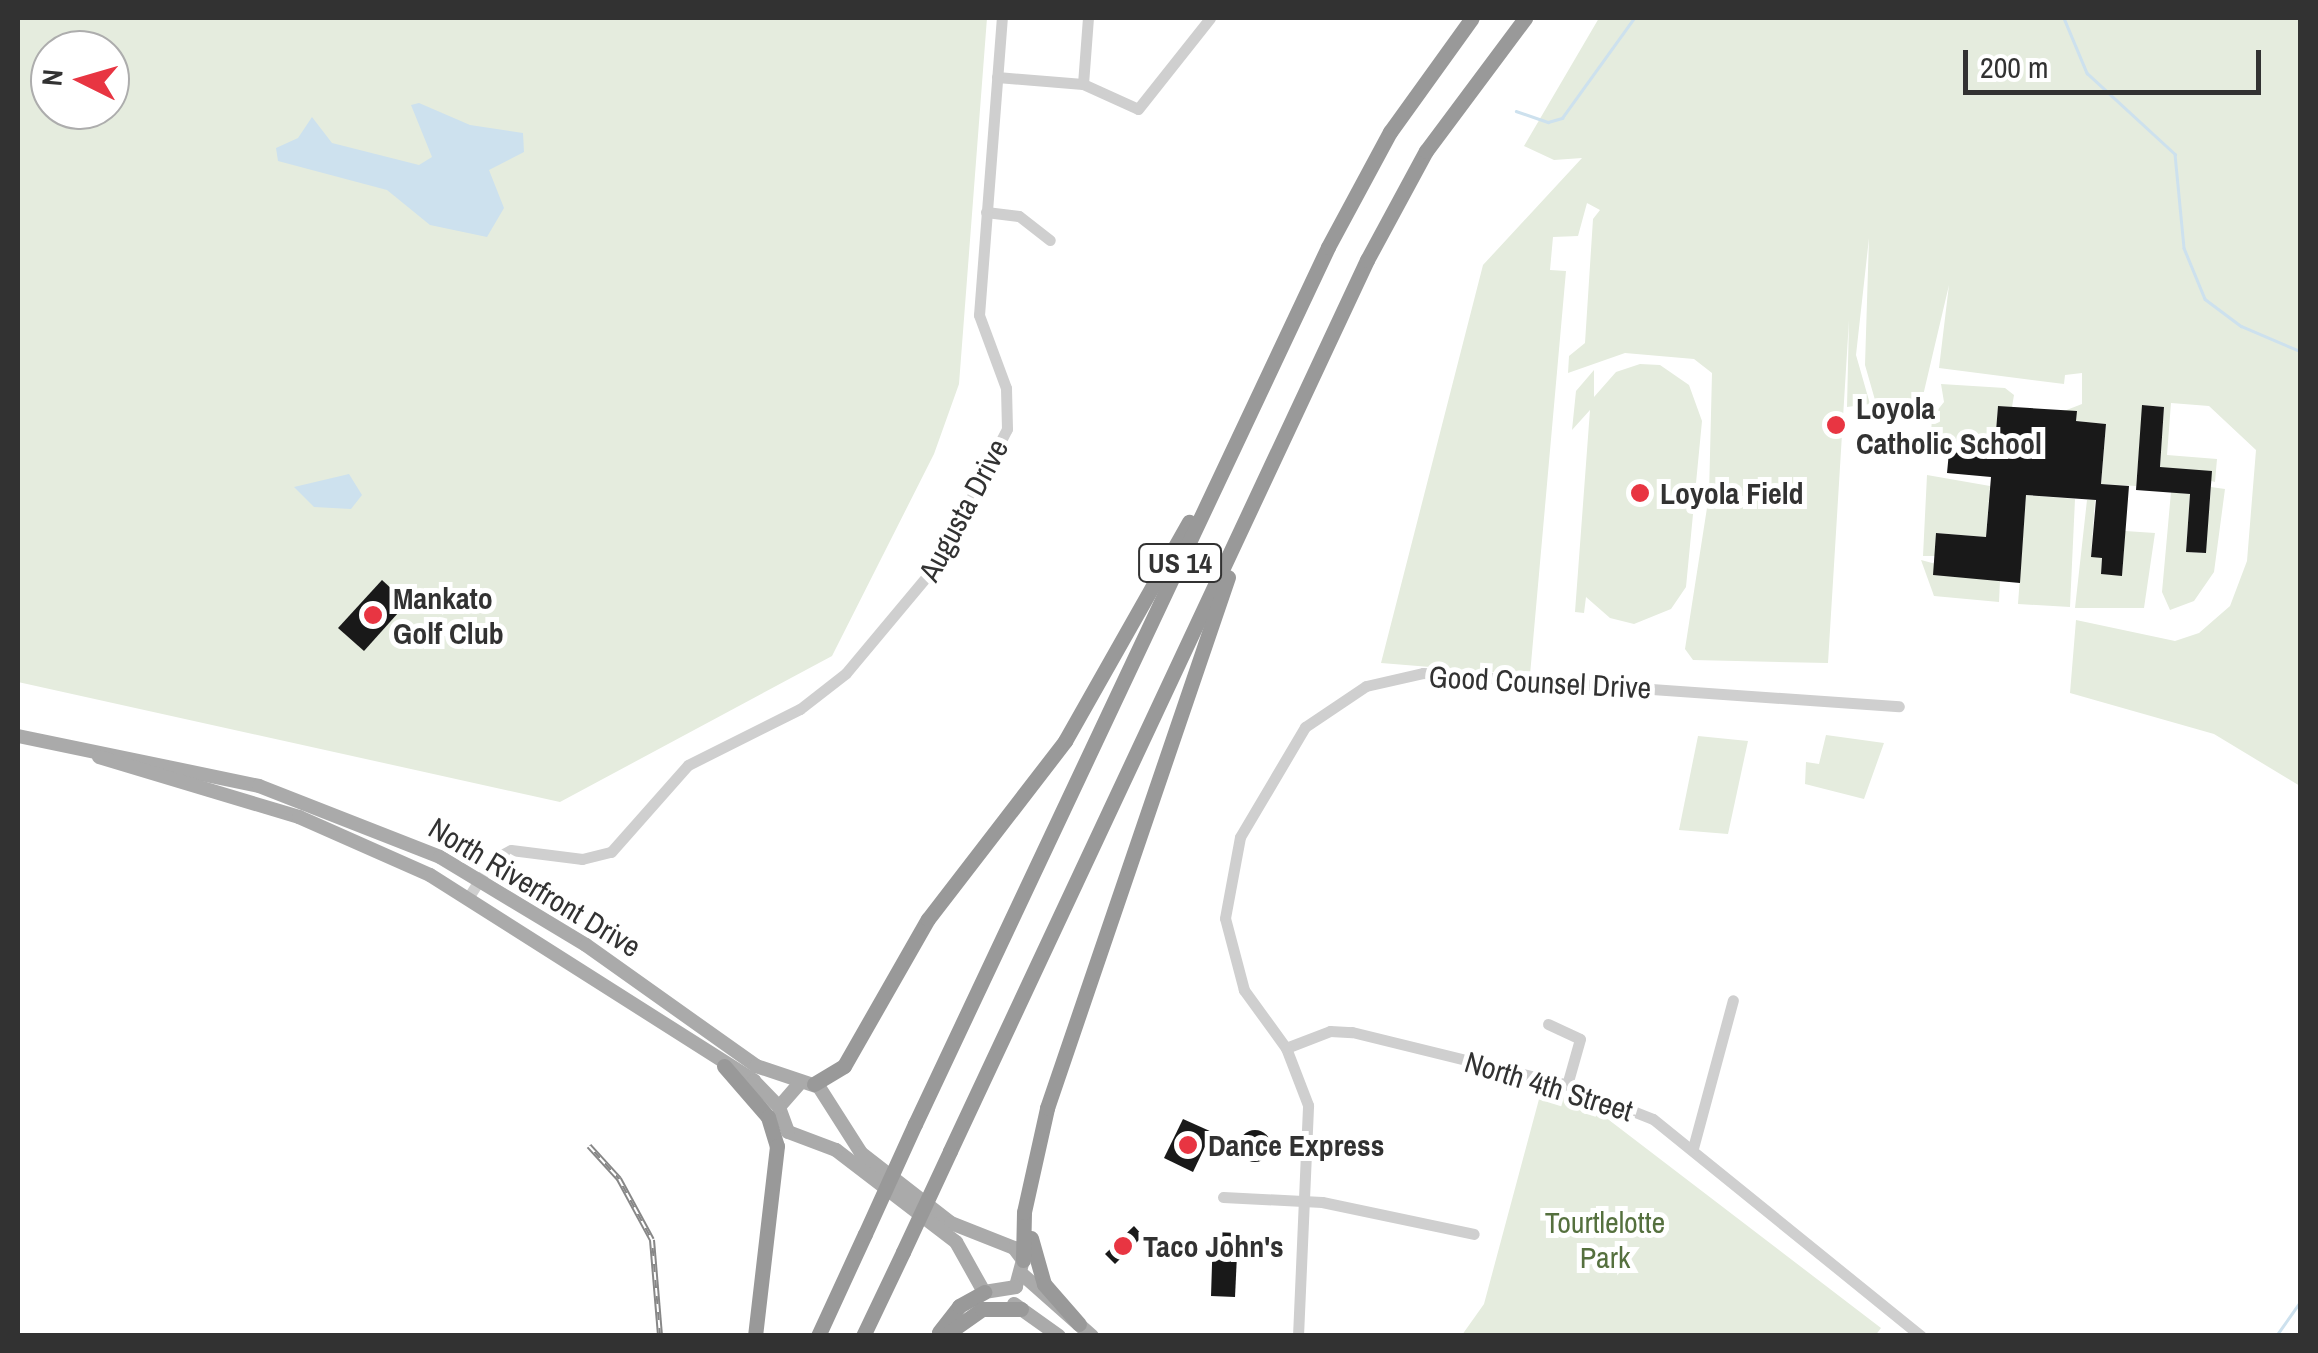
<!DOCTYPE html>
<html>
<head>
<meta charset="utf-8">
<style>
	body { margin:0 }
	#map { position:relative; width:2318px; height:1353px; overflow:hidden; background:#fff; font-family:"Archivo Narrow",sans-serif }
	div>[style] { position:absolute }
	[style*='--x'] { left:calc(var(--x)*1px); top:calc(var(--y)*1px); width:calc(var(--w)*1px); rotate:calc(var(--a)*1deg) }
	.green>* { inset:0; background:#e5ecde }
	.water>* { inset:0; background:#cde1ee }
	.stream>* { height:2.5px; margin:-1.25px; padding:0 1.25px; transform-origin:1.25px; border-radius:1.25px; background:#cde1ee }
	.building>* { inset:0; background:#191919 }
	.round { border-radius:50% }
	.minor>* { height:11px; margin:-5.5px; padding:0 5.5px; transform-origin:5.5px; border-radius:5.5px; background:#cfcfcf }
	.major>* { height:14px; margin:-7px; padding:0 7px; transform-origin:7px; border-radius:7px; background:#aaa }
	.highway>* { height:15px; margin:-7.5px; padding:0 7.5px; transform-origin:7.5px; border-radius:7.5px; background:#999 }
	.rail>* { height:6px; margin-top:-3px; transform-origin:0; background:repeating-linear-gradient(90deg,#fff 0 8px,#878787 0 16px); box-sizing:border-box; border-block:2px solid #878787 }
	.highway-bridge>* { height:15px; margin:-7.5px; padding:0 7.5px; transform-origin:7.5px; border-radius:7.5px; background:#999 }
	.dots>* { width:28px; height:28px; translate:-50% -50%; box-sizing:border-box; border:5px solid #fff; border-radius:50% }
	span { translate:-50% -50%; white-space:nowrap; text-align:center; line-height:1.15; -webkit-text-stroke:10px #fff; paint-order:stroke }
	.shield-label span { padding:2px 8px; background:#fff; border:2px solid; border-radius:8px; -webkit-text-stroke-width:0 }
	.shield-label { font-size:28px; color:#323232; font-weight:700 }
	.poi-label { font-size:30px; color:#323232; font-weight:700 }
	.left { translate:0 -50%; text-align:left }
	.street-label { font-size:30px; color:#323232 }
	.park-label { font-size:30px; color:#55703e }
	.frame { position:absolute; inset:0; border:20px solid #323232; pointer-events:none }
	.north { position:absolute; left:30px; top:30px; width:100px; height:100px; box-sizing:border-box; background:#fff; border:2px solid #adadad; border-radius:50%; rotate:275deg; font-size:28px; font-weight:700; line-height:40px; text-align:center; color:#323232 }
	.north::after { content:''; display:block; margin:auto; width:35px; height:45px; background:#e83542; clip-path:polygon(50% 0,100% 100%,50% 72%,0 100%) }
	.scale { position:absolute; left:1963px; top:50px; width:298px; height:45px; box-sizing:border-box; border:5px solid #323232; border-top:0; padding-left:12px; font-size:30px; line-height:35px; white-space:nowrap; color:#323232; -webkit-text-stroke:8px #fff; paint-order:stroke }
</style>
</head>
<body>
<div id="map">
	<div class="green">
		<div style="clip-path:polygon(evenodd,18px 18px,987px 18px,959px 384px,934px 454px,832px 656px,560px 802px,18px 682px,18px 18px,50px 50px,110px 50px,110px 110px,50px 110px,50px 50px)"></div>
		<div style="clip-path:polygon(1599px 18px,2300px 18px,2300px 786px,2214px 734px,2070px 693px,2076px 620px,2175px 641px,2199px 633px,2230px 606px,2247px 561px,2256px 450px,2209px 406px,2171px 403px,2167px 455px,2217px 459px,2215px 482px,2160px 467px,2164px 407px,2143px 405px,2136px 486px,2101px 484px,2106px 424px,2076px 421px,2064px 411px,2082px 404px,2082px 373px,2065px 375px,2064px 384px,1939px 368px,1949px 285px,1918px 417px,1879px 414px,1865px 365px,1869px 238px,1856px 355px,1870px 404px,1847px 407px,1849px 320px,1828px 663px,1693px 660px,1685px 649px,1709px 495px,1712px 373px,1694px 359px,1625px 353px,1568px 373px,1569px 356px,1585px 343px,1593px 219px,1600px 210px,1587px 203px,1578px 236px,1553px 237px,1550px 270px,1566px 271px,1530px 675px,1381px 663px,1483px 265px,1582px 158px,1554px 160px,1524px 146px)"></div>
		<div style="clip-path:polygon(1640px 364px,1660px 365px,1689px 385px,1702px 421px,1686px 587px,1671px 609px,1634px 624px,1610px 618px,1586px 597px,1584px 613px,1575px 612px,1590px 410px,1572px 430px,1576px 391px,1594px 370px,1594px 397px,1616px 372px)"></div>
		<div style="clip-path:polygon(1941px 384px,2005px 388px,2014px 395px,2012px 407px,1998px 406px,1994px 456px,1930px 451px,1932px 417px,1944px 402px)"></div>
		<div style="clip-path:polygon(1927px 475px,1990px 486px,1986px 537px,1937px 533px,1935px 556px,1923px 556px)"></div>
		<div style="clip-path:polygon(2211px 487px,2225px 489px,2214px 572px,2194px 601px,2170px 610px,2162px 592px,2171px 492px,2190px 494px,2186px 552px,2205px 553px)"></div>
		<div style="clip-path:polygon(2026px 495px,2075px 499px,2070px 607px,2018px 604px)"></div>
		<div style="clip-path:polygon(2087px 500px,2095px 500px,2091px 556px,2102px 558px,2101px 574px,2122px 575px,2125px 531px,2155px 533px,2144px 608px,2075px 608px)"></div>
		<div style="clip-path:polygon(1921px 560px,2000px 581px,1999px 602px,1934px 596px)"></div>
		<div style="clip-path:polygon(1826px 735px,1884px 743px,1864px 799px,1805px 784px,1806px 762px,1819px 764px)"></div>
		<div style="clip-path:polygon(1698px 736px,1748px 741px,1728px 834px,1679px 830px)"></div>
		<div style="clip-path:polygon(1542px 1088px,1592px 1107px,1881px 1328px,1875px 1336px,1462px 1335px,1484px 1304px)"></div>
	</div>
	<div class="water">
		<div style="clip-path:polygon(419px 103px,470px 125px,523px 133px,524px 152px,489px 170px,504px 208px,487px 237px,430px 225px,387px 190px,278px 161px,276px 148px,298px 138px,312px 117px,332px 143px,419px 165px,432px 157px,411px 105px)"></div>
		<div style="clip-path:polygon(349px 474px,362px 495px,351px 509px,314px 507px,294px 487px)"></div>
	</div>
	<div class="stream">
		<div style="--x:2064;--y:18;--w:60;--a:67.3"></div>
		<div style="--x:2087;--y:73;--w:120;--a:42.6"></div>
		<div style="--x:2175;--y:154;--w:94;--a:84.5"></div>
		<div style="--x:2184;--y:248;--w:55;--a:67.6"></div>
		<div style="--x:2205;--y:299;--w:45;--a:36.9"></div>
		<div style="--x:2241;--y:326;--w:64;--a:23"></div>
		<div style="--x:1516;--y:111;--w:34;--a:19"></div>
		<div style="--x:1548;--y:122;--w:15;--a:-16"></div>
		<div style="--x:1562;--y:118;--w:123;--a:-54.2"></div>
		<div style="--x:2276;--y:1336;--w:42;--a:-54.8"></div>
	</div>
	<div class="building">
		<div style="clip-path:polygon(2142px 405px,2164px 407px,2160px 467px,2212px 471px,2206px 553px,2186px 552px,2190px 494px,2136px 490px)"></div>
		<div style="clip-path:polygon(1998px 406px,2077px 411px,2076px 421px,2106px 424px,2101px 484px,2129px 486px,2122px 576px,2101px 574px,2102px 558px,2091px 557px,2096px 500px,2026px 495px,2020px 583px,1933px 575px,1936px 533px,1986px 537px,1991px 477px,1947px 473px,1949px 452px,1994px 456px)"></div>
		<div style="clip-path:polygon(382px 580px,407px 603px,364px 651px,338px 628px)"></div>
		<div style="clip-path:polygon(1183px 1119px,1212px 1132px,1193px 1172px,1164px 1158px)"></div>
		<div class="round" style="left:1239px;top:1130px;width:32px;height:32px"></div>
		<div style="clip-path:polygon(1134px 1226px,1143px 1236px,1115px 1264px,1105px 1254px)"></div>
		<div style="clip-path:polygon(1213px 1232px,1238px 1233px,1235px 1297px,1211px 1296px)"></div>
	</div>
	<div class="minor">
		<div style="--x:997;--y:77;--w:86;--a:4.7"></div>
		<div style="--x:1083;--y:84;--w:60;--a:24.4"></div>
		<div style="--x:1138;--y:109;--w:116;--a:-51.6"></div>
		<div style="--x:1083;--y:84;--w:66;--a:-85.7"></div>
		<div style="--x:986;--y:212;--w:33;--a:7"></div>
		<div style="--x:1019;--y:216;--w:39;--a:38"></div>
		<div style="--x:468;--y:898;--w:45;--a:-57.7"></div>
		<div style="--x:492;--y:860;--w:21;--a:-28"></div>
		<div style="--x:511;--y:850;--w:72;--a:7.2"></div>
		<div style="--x:582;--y:859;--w:30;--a:-14"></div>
		<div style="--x:611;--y:852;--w:116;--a:-48.5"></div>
		<div style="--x:688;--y:765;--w:125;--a:-26.6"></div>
		<div style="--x:800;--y:709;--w:58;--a:-38"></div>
		<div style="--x:846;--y:673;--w:142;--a:-50.1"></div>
		<div style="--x:937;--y:564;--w:152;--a:-62.6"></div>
		<div style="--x:1007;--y:429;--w:41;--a:-91.4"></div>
		<div style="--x:1006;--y:388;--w:78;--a:-110.3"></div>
		<div style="--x:979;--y:315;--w:298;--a:-85.6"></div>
		<div style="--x:1548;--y:1024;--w:35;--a:25"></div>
		<div style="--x:1580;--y:1039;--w:48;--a:105.8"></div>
		<div style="--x:1286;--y:1048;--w:47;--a:-21.1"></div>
		<div style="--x:1330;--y:1031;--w:22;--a:3"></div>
		<div style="--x:1352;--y:1032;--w:221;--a:13.8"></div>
		<div style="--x:1567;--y:1085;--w:92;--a:21.6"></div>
		<div style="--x:1653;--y:1119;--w:345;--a:39"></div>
		<div style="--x:1693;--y:1148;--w:153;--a:-74.9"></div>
		<div style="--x:1223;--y:1197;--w:99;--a:2.9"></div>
		<div style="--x:1322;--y:1202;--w:155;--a:11.9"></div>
		<div style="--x:1298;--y:1336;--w:231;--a:-87.5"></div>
		<div style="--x:1308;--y:1105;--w:61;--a:-111.1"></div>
		<div style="--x:1286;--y:1048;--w:72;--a:-125.9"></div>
		<div style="--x:1244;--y:990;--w:74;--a:-104.8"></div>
		<div style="--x:1225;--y:918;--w:82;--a:-79.5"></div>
		<div style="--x:1240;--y:837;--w:128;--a:-59.4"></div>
		<div style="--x:1305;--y:727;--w:73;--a:-33.9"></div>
		<div style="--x:1366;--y:686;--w:58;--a:-12.8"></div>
		<div style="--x:1423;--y:673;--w:477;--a:4"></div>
	</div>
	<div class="major">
		<div style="--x:18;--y:736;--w:246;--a:11.7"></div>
		<div style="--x:259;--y:786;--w:194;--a:21.4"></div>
		<div style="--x:440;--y:857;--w:170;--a:31.1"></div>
		<div style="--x:586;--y:945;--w:209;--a:35.4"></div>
		<div style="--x:756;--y:1066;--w:66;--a:18.4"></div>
		<div style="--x:819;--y:1087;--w:78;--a:57.5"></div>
		<div style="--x:861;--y:1153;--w:114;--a:37.9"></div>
		<div style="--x:951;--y:1223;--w:68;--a:21.6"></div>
		<div style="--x:1014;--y:1248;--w:15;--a:53"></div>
		<div style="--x:1023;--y:1260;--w:28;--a:105"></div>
		<div style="--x:1016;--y:1287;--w:32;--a:171"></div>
		<div style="--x:984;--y:1292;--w:57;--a:-119.2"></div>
		<div style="--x:956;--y:1242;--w:151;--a:-142.5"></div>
		<div style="--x:836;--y:1150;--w:51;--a:-159.4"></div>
		<div style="--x:788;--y:1132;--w:27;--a:-110"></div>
		<div style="--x:779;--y:1107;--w:32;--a:-49"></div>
		<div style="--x:99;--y:757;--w:209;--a:16.7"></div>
		<div style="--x:299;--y:817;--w:143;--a:23.9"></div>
		<div style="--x:430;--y:875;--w:384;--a:32.4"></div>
		<div style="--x:754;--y:1081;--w:36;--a:46"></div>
		<div style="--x:1023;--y:1275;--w:92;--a:41.5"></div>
		<div style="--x:1014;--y:1304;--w:55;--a:35.4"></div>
	</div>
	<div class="highway">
		<div style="--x:724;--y:1066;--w:67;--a:49.2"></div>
		<div style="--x:768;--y:1117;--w:30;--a:73"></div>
		<div style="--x:777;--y:1146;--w:191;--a:96.6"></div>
		<div style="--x:814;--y:1084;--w:35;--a:-31"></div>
		<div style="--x:844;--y:1066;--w:169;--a:-60.3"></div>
		<div style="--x:928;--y:919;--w:225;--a:-52.4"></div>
		<div style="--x:1065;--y:741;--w:252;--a:-60.5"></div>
		<div style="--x:915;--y:1124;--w:969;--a:-64.78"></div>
		<div style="--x:1328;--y:247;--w:131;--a:-61.7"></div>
		<div style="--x:1390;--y:132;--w:140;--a:-54.3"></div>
		<div style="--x:950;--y:1151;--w:984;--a:-64.92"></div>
		<div style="--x:1367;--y:260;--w:124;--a:-61.6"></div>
		<div style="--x:1426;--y:151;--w:166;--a:-53.3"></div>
		<div style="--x:1031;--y:1238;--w:48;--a:74.2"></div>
		<div style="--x:1044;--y:1284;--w:53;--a:48.8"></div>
		<div style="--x:1023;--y:1260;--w:48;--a:-88.8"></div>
		<div style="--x:1024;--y:1212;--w:107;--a:-77.5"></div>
		<div style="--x:1047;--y:1108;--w:561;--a:-71.18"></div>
		<div style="--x:939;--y:1332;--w:33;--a:-52"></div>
		<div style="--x:959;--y:1306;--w:29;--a:-29"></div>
		<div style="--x:818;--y:1336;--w:112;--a:-65.3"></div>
		<div style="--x:863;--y:1336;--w:93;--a:-64.5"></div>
		<div style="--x:944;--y:1336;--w:47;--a:-35.4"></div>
		<div style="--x:982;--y:1309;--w:39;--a:0"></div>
	</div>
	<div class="rail">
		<div style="--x:589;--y:1146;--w:45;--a:47.7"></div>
		<div style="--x:619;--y:1179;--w:69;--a:61.6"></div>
		<div style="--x:652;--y:1240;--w:96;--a:85.2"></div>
	</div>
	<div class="highway-bridge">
		<div style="--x:865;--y:1234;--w:121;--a:-65.6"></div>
		<div style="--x:903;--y:1252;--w:111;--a:-65"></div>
	</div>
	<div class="dots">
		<div style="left:1836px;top:425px;background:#e83542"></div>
		<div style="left:1640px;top:493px;background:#e83542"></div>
		<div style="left:373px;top:615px;background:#e83542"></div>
		<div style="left:1188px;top:1145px;background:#e83542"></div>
		<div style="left:1123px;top:1246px;background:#e83542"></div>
	</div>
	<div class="shield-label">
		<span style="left:1180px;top:563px">US 14</span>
	</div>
	<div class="poi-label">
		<span class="left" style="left:1856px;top:425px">Loyola<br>Catholic School</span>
		<span class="left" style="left:1660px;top:493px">Loyola Field</span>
		<span class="left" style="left:393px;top:615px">Mankato<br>Golf Club</span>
		<span class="left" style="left:1208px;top:1145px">Dance Express</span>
		<span class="left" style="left:1143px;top:1246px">Taco John's</span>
	</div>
	<div class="street-label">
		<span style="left:963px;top:510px;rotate:-62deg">Augusta Drive</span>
		<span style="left:1540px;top:682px;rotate:3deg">Good Counsel Drive</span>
		<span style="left:535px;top:887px;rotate:31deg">North Riverfront Drive</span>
		<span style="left:1549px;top:1086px;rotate:17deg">North 4th Street</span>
	</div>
	<div class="park-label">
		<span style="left:1605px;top:1239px">Tourtlelotte<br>Park</span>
	</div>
	<div class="frame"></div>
	<div class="north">N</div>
	<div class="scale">200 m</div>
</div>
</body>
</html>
